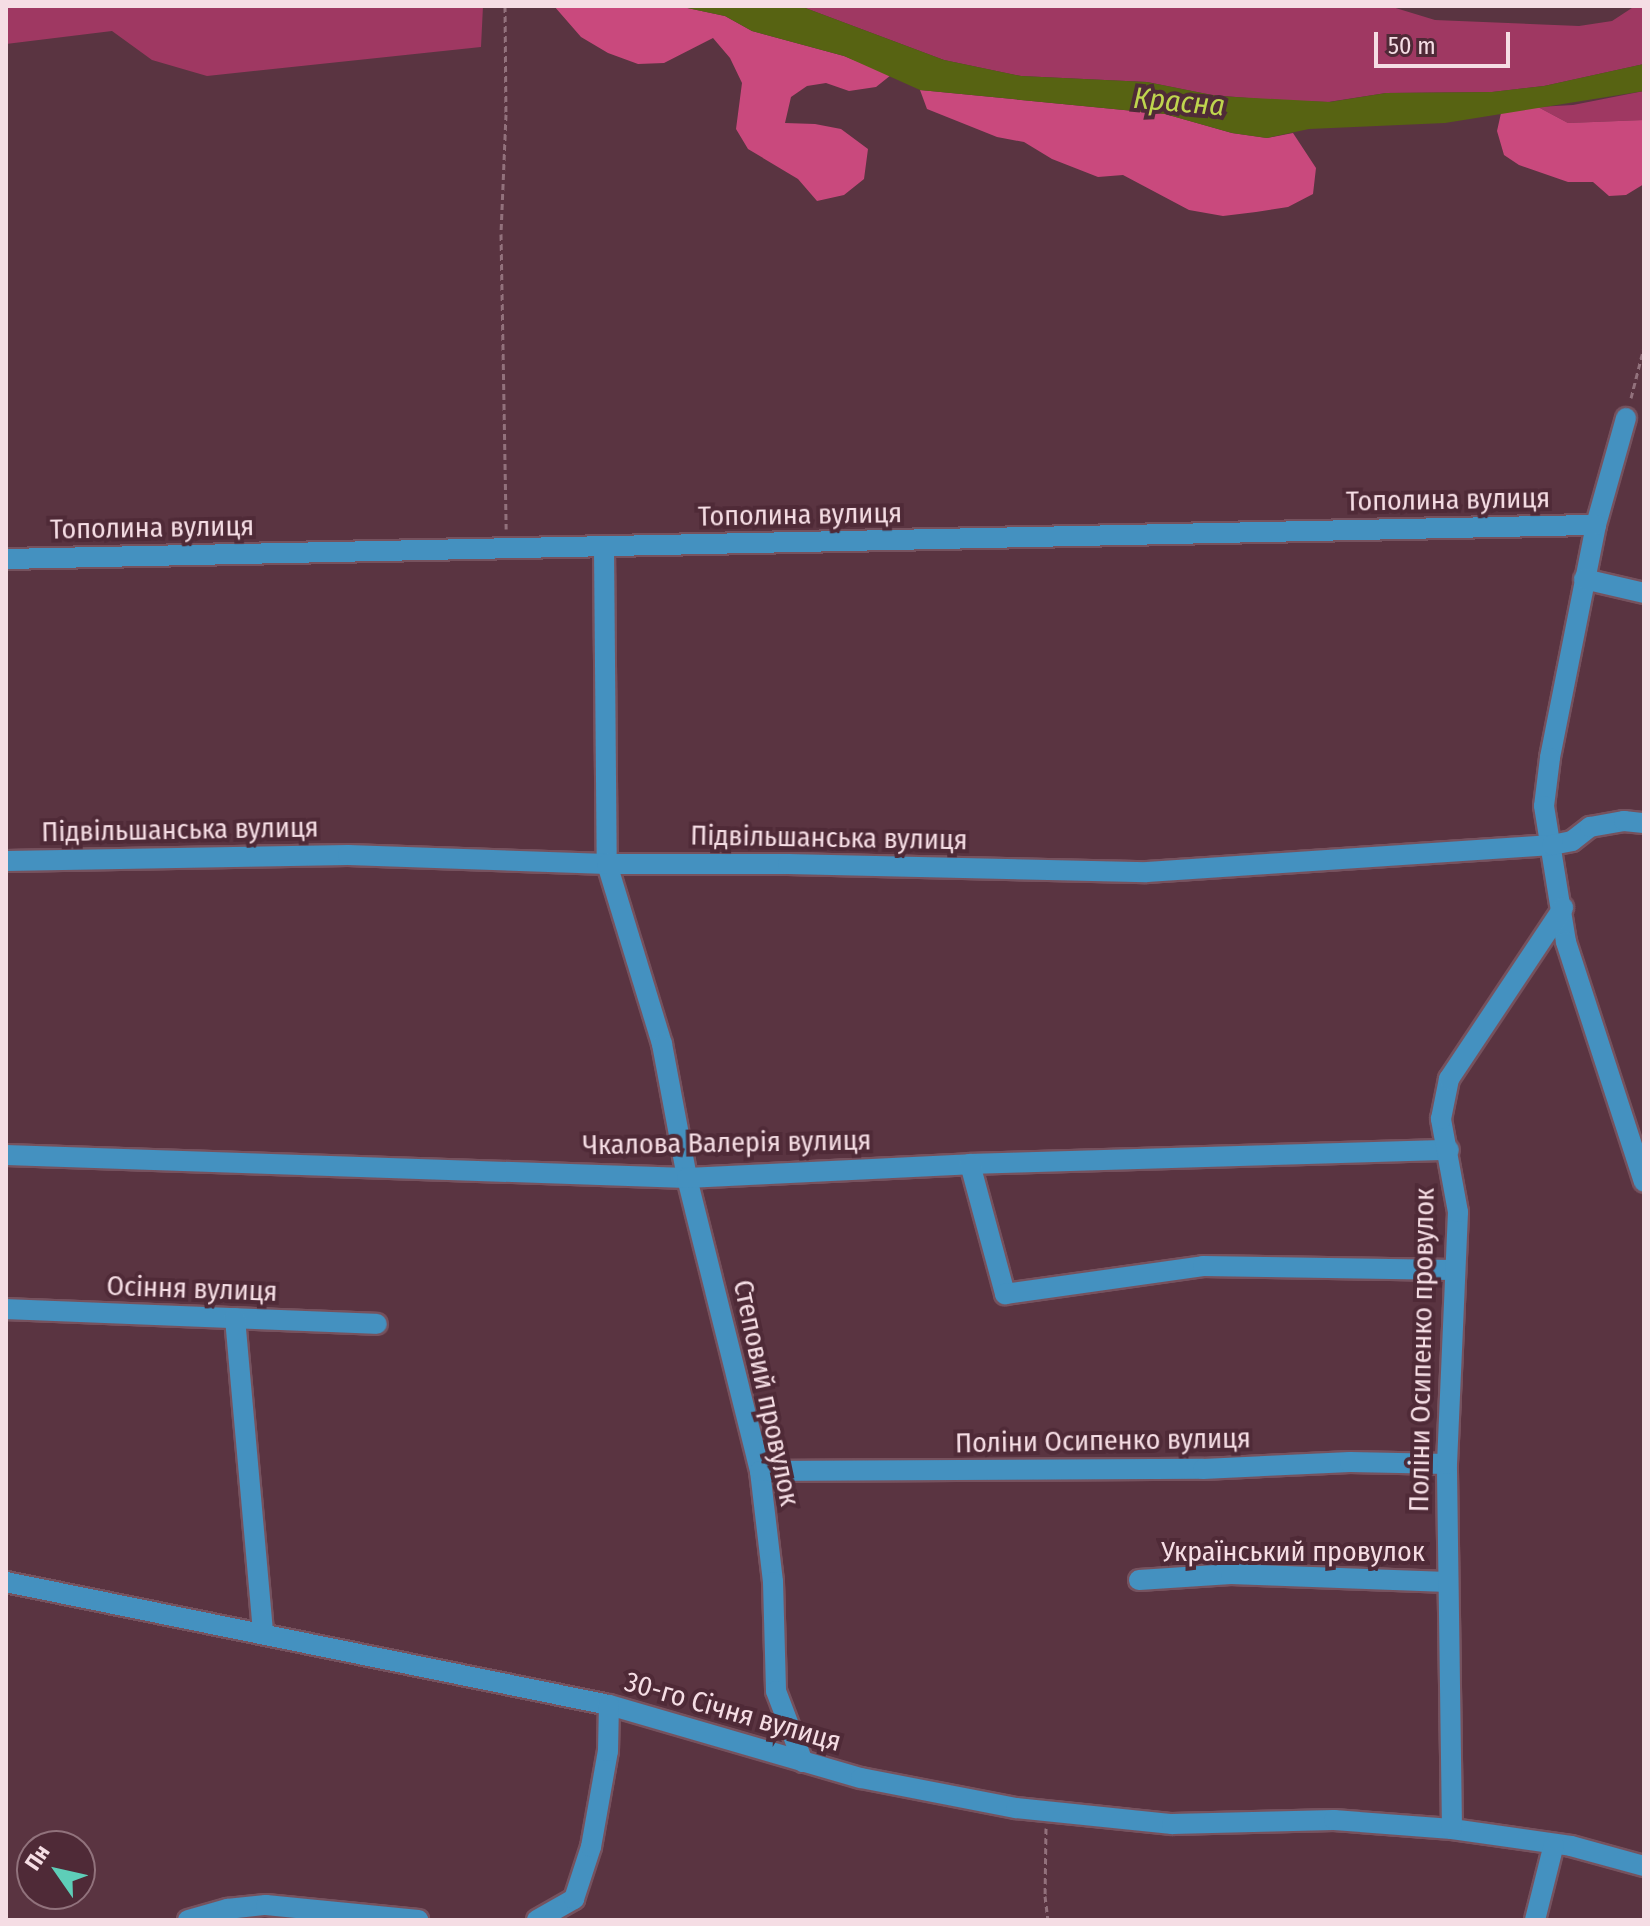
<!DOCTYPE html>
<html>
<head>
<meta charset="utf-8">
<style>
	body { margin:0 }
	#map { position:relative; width:1650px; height:1926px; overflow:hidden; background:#5a3441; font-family:"Fira Sans Condensed",sans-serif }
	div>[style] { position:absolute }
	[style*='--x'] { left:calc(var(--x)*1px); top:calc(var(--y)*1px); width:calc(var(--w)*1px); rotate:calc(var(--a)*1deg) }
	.green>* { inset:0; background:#9f3862 }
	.forest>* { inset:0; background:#c9497d }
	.water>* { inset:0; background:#576312 }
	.path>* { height:3px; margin-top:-1.5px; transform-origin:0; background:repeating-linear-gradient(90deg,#92717c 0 6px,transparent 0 10px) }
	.roads { filter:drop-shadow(2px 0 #76525e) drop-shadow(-2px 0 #76525e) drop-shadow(0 2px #76525e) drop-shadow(0 -2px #76525e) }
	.minor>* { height:20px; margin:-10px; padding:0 10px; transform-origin:10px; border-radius:10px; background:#4491c0 }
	span { translate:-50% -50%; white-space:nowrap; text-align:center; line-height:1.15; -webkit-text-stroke:8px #4f2a37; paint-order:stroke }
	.street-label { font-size:28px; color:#f5dde4 }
	.water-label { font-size:30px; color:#bfd54e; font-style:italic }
	.frame { position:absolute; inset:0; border:8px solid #f5dde4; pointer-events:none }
	.north { position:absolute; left:16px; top:1830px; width:80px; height:80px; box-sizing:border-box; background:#4f2a37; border:2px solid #91727c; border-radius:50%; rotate:304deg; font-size:22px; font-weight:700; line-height:32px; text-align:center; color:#f5dde4 }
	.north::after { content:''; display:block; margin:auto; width:28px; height:36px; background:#5eceb8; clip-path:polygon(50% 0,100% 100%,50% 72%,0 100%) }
	.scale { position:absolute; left:1374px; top:32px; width:136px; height:36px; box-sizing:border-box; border:4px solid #f5dde4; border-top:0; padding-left:10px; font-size:24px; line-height:28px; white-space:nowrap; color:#f5dde4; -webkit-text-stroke:6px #4f2a37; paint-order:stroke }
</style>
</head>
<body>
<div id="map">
	<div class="green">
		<div style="clip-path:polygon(6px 6px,483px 6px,481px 47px,207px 76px,152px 60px,112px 31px,6px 44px)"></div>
		<div style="clip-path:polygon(800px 6px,1389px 6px,1435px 20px,1579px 26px,1612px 21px,1635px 6px,1644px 6px,1644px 64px,1544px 86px,1492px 92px,1386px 93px,1328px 102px,1272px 100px,1212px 95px,1147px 82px,1021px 76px,944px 60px)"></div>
		<div style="clip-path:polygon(1644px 91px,1644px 120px,1568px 123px,1538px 107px,1573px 105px)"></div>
	</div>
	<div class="forest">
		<div style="clip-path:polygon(554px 6px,678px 6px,725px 16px,752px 31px,844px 56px,891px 75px,876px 87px,849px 91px,826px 83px,807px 86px,791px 97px,785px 123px,815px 124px,841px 129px,868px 149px,864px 179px,844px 195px,817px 201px,798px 179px,748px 149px,736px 129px,742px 83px,730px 58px,713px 38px,664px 63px,638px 64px,608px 53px,581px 37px)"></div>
		<div style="clip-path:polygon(920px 90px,1165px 114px,1232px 133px,1267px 138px,1293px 133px,1316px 168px,1313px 194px,1288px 207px,1256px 212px,1223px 216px,1189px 210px,1123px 175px,1098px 177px,1052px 159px,1024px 142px,997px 137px,927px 109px)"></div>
		<div style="clip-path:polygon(1538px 107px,1568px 123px,1644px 120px,1644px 184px,1626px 195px,1609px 196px,1593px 182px,1568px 182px,1519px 165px,1504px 155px,1497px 131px,1501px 113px)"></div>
	</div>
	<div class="water">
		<div style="clip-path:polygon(678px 6px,800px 6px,944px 60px,1021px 76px,1147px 82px,1217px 96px,1330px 102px,1386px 93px,1492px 92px,1544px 86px,1644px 64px,1644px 91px,1445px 123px,1309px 129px,1267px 138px,1232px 133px,1165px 114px,920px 90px,844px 56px,752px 31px,725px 16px)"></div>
	</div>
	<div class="path">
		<div style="--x:505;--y:6;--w:108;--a:89.5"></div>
		<div style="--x:506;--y:114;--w:120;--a:92.4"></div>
		<div style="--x:501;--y:234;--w:295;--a:89"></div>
		<div style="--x:1644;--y:315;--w:9;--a:90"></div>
		<div style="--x:1631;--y:398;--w:53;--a:-75.7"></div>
		<div style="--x:1046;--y:1828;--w:68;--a:90.8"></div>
		<div style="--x:1045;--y:1896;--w:24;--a:83"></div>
	</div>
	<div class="roads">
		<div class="minor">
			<div style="--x:1626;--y:418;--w:111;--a:105.7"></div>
			<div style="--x:1596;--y:525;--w:237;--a:101.2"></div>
			<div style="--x:1550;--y:758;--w:48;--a:97.1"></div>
			<div style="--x:1544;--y:806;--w:138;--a:80.8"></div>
			<div style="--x:1566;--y:942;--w:252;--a:72"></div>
			<div style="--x:604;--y:548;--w:316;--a:89.5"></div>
			<div style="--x:607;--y:864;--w:188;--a:73"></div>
			<div style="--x:662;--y:1044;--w:136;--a:79.4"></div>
			<div style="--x:687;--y:1178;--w:302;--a:76"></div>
			<div style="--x:760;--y:1471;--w:112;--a:83.3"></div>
			<div style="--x:773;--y:1582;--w:109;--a:88.4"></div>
			<div style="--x:776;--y:1691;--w:76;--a:69.2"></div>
			<div style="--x:6;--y:559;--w:1590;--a:-1.23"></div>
			<div style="--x:1584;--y:579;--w:62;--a:13.1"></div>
			<div style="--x:6;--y:861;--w:342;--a:-1"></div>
			<div style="--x:348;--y:855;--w:259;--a:2"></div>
			<div style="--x:607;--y:864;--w:181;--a:0"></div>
			<div style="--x:788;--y:864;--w:359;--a:1.3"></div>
			<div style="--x:1147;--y:872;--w:406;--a:-3.8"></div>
			<div style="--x:1552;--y:845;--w:20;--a:-11"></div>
			<div style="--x:1572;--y:841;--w:23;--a:-38"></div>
			<div style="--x:1590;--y:827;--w:35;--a:-10"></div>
			<div style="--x:1624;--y:821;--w:20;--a:6"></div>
			<div style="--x:6;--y:1155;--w:681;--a:1.93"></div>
			<div style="--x:687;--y:1178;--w:283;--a:-2.8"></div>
			<div style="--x:970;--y:1164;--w:479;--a:-1.7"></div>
			<div style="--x:970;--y:1164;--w:135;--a:74.9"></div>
			<div style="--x:1005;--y:1294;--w:200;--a:-8"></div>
			<div style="--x:1203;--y:1266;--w:250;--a:0.9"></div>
			<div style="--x:6;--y:1309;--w:371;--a:2.3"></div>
			<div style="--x:235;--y:1318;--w:317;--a:84.9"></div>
			<div style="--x:760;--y:1471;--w:443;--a:-0.3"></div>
			<div style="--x:1203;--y:1469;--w:147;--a:-2.7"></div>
			<div style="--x:1350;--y:1462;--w:97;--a:1.2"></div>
			<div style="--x:1139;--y:1580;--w:92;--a:-3.7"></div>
			<div style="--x:1231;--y:1574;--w:217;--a:2.1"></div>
			<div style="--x:6;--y:1582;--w:615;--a:11.53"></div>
			<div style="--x:609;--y:1705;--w:262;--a:16.2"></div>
			<div style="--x:861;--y:1778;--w:158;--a:11"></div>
			<div style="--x:1016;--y:1808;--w:157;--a:5.9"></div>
			<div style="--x:1172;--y:1824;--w:162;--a:-1.4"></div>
			<div style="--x:1334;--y:1820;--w:118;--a:4.4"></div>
			<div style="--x:1452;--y:1829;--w:120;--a:8.1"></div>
			<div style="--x:1571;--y:1846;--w:76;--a:15.3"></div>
			<div style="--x:1452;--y:1829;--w:365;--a:-90.8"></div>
			<div style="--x:1447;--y:1464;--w:252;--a:-87.5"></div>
			<div style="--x:1458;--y:1212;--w:95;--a:-100.4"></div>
			<div style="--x:1441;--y:1119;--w:41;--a:-78.7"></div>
			<div style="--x:1449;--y:1079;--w:206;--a:-56.3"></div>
			<div style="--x:188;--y:1920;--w:41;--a:-15.8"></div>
			<div style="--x:227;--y:1909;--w:39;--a:-6"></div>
			<div style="--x:266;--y:1905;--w:153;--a:5.6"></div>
			<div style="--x:537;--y:1920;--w:43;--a:-29.6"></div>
			<div style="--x:574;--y:1899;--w:55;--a:-71.9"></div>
			<div style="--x:591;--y:1847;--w:97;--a:-80"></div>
			<div style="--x:608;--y:1751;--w:46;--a:-88.8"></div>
			<div style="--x:1535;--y:1920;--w:78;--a:-76"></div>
		</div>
	</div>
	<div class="street-label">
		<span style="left:1448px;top:500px;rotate:-1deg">Тополина вулиця</span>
		<span style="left:800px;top:515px;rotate:-1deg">Тополина вулиця</span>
		<span style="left:152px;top:528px;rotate:-1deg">Тополина вулиця</span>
		<span style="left:180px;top:830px;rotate:-1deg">Підвільшанська вулиця</span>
		<span style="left:829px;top:838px;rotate:1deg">Підвільшанська вулиця</span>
		<span style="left:727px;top:1143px;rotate:-1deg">Чкалова Валерія вулиця</span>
		<span style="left:192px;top:1289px;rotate:2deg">Осіння вулиця</span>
		<span style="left:1422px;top:1350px;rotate:-89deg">Поліни Осипенко провулок</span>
		<span style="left:766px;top:1393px;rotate:78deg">Степовий провулок</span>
		<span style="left:1103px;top:1441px;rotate:-1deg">Поліни Осипенко вулиця</span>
		<span style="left:1293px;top:1552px">Український провулок</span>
		<span style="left:733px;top:1712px;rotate:16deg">30-го Січня вулиця</span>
	</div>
	<div class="water-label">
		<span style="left:1179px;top:102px;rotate:5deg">Красна</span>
	</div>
	<div class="frame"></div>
	<div class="north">Пн</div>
	<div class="scale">50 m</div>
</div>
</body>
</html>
